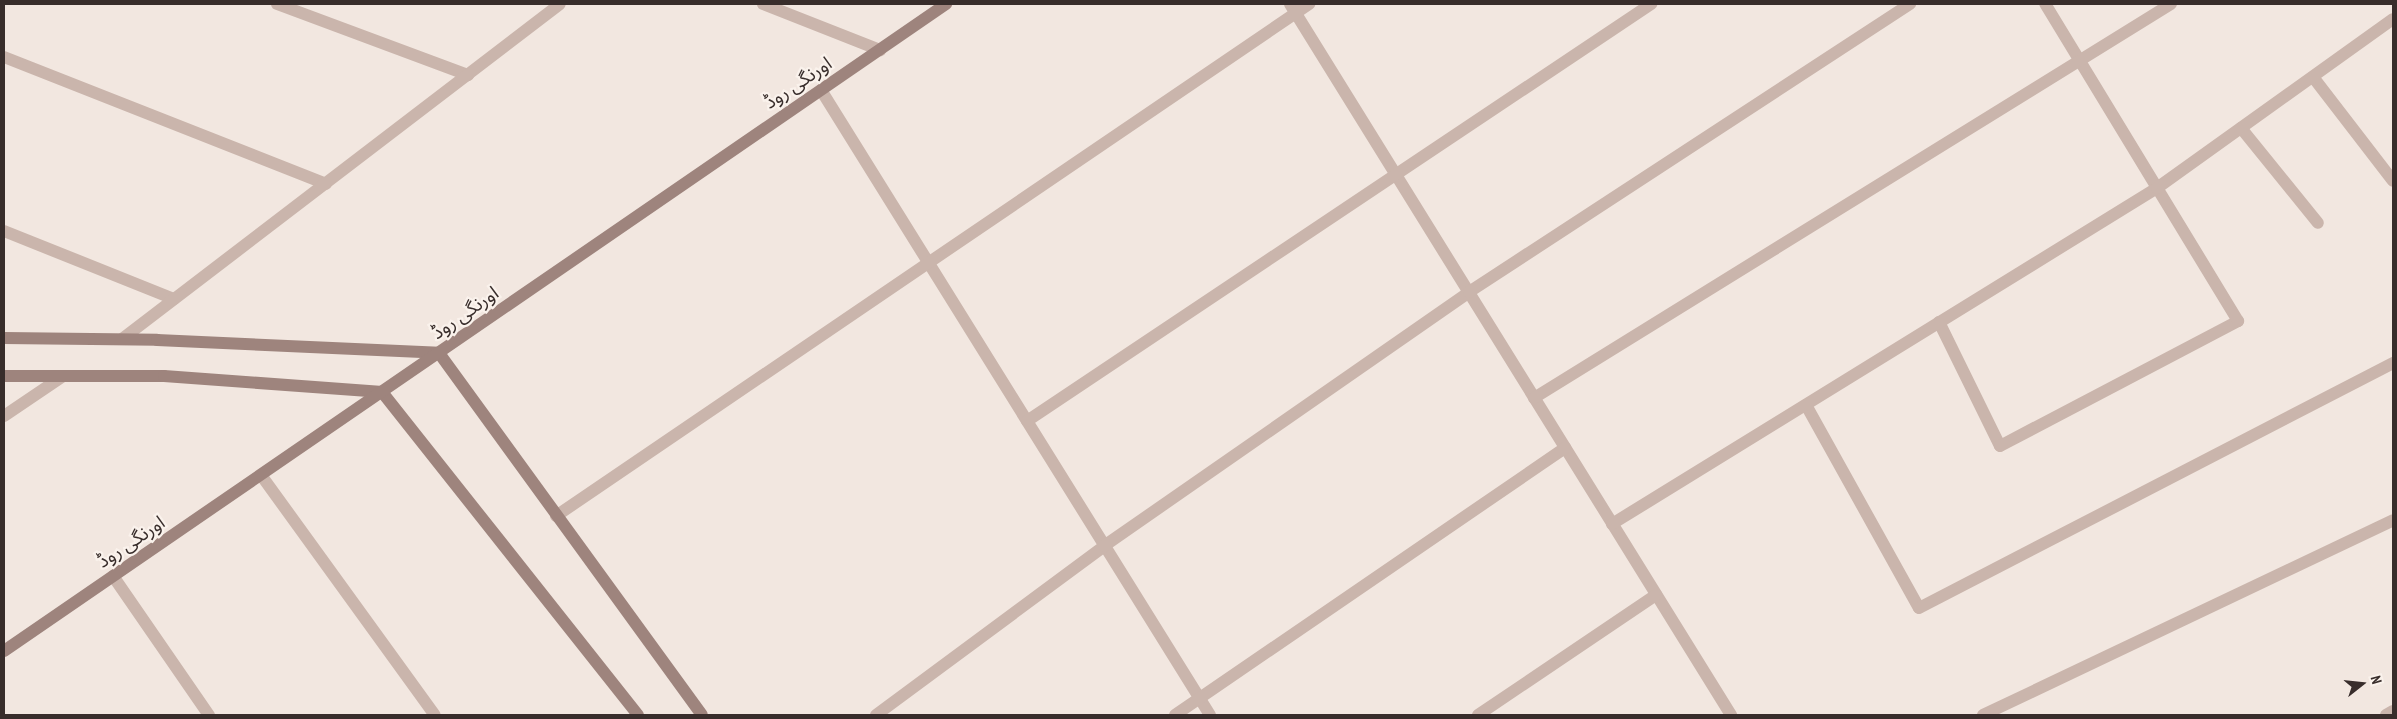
<!DOCTYPE html>
<html>
<head>
<meta charset="utf-8">
<style>
	body { margin:0 }
	#map { position:relative; width:2397px; height:719px; overflow:hidden; background:#f2e7e0; font-family:"PT Sans Narrow","Noto Sans Arabic",sans-serif }
	div>[style] { position:absolute }
	[style*='--x'] { left:calc(var(--x)*1px); top:calc(var(--y)*1px); width:calc(var(--w)*1px); rotate:calc(var(--a)*1deg) }
	.street>* { height:12px; margin:-6px; padding:0 6px; transform-origin:6px; border-radius:6px; background:#cab5ac }
	.secondary>* { height:12px; margin:-6px; padding:0 6px; transform-origin:6px; border-radius:6px; background:#9e847d }
	span { translate:-50% -50%; white-space:nowrap; text-align:center; line-height:1.15; -webkit-text-stroke:4.5px #faf2ec; paint-order:stroke }
	.street-label { font-size:19px; color:#382d2b }
	.frame { position:absolute; inset:0; border:5px solid #382d2b; pointer-events:none }
	.north { position:absolute; left:2337px; top:659px; width:50px; height:50px; -webkit-text-stroke:4px #faf2ec; paint-order:stroke; rotate:74deg; font-size:14px; font-weight:700; line-height:20px; text-align:center; color:#382d2b }
	.north::after { content:''; display:block; margin:auto; width:18px; height:22px; background:#382d2b; clip-path:polygon(50% 0,100% 100%,50% 72%,0 100%) }
</style>
</head>
<body>
<div id="map">
	<div class="street">
		<div style="--x:277;--y:4;--w:204;--a:20.4"></div>
		<div style="--x:763;--y:4;--w:126;--a:21.5"></div>
		<div style="--x:1290;--y:4;--w:837;--a:58.19"></div>
		<div style="--x:4;--y:57;--w:346;--a:21.5"></div>
		<div style="--x:2313;--y:77;--w:131;--a:52.4"></div>
		<div style="--x:821;--y:90;--w:736;--a:58.1"></div>
		<div style="--x:2241;--y:128;--w:122;--a:51"></div>
		<div style="--x:4;--y:231;--w:183;--a:21.8"></div>
		<div style="--x:1939;--y:322;--w:138;--a:63.8"></div>
		<div style="--x:2000;--y:446;--w:269;--a:-27.7"></div>
		<div style="--x:2238;--y:321;--w:371;--a:-121.3"></div>
		<div style="--x:122;--y:339;--w:551;--a:-37.41"></div>
		<div style="--x:1534;--y:398;--w:749;--a:-31.74"></div>
		<div style="--x:1806;--y:405;--w:232;--a:60.9"></div>
		<div style="--x:1919;--y:608;--w:534;--a:-27.33"></div>
		<div style="--x:4;--y:416;--w:71;--a:-34.1"></div>
		<div style="--x:1027;--y:421;--w:751;--a:-33.75"></div>
		<div style="--x:261;--y:475;--w:296;--a:54.1"></div>
		<div style="--x:556;--y:516;--w:911;--a:-34.21"></div>
		<div style="--x:1612;--y:524;--w:640;--a:-31.65"></div>
		<div style="--x:2157;--y:188;--w:290;--a:-35.6"></div>
		<div style="--x:113;--y:576;--w:169;--a:55.4"></div>
		<div style="--x:876;--y:715;--w:284;--a:-36.5"></div>
		<div style="--x:1104;--y:546;--w:445;--a:-34.8"></div>
		<div style="--x:1469;--y:292;--w:527;--a:-33.15"></div>
		<div style="--x:1175;--y:715;--w:473;--a:-34.4"></div>
		<div style="--x:1478;--y:715;--w:215;--a:-34"></div>
		<div style="--x:1983;--y:715;--w:454;--a:-25.4"></div>
		<div style="--x:2386;--y:715;--w:8;--a:-30"></div>
	</div>
	<div class="secondary">
		<div style="--x:4;--y:338;--w:153;--a:0.7"></div>
		<div style="--x:157;--y:340;--w:282;--a:2.6"></div>
		<div style="--x:439;--y:353;--w:447;--a:54"></div>
		<div style="--x:4;--y:376;--w:160;--a:0"></div>
		<div style="--x:164;--y:376;--w:219;--a:4.2"></div>
		<div style="--x:382;--y:392;--w:412;--a:51.6"></div>
		<div style="--x:4;--y:651;--w:1143;--a:-34.48"></div>
	</div>
	<div class="street-label">
		<span style="left:798px;top:83px;rotate:-34deg">اورنگی روڈ</span>
		<span style="left:465px;top:313px;rotate:-35deg">اورنگی روڈ</span>
		<span style="left:131px;top:542px;rotate:-34deg">اورنگی روڈ</span>
	</div>
	<div class="frame"></div>
	<div class="north">N</div>
</div>
</body>
</html>
